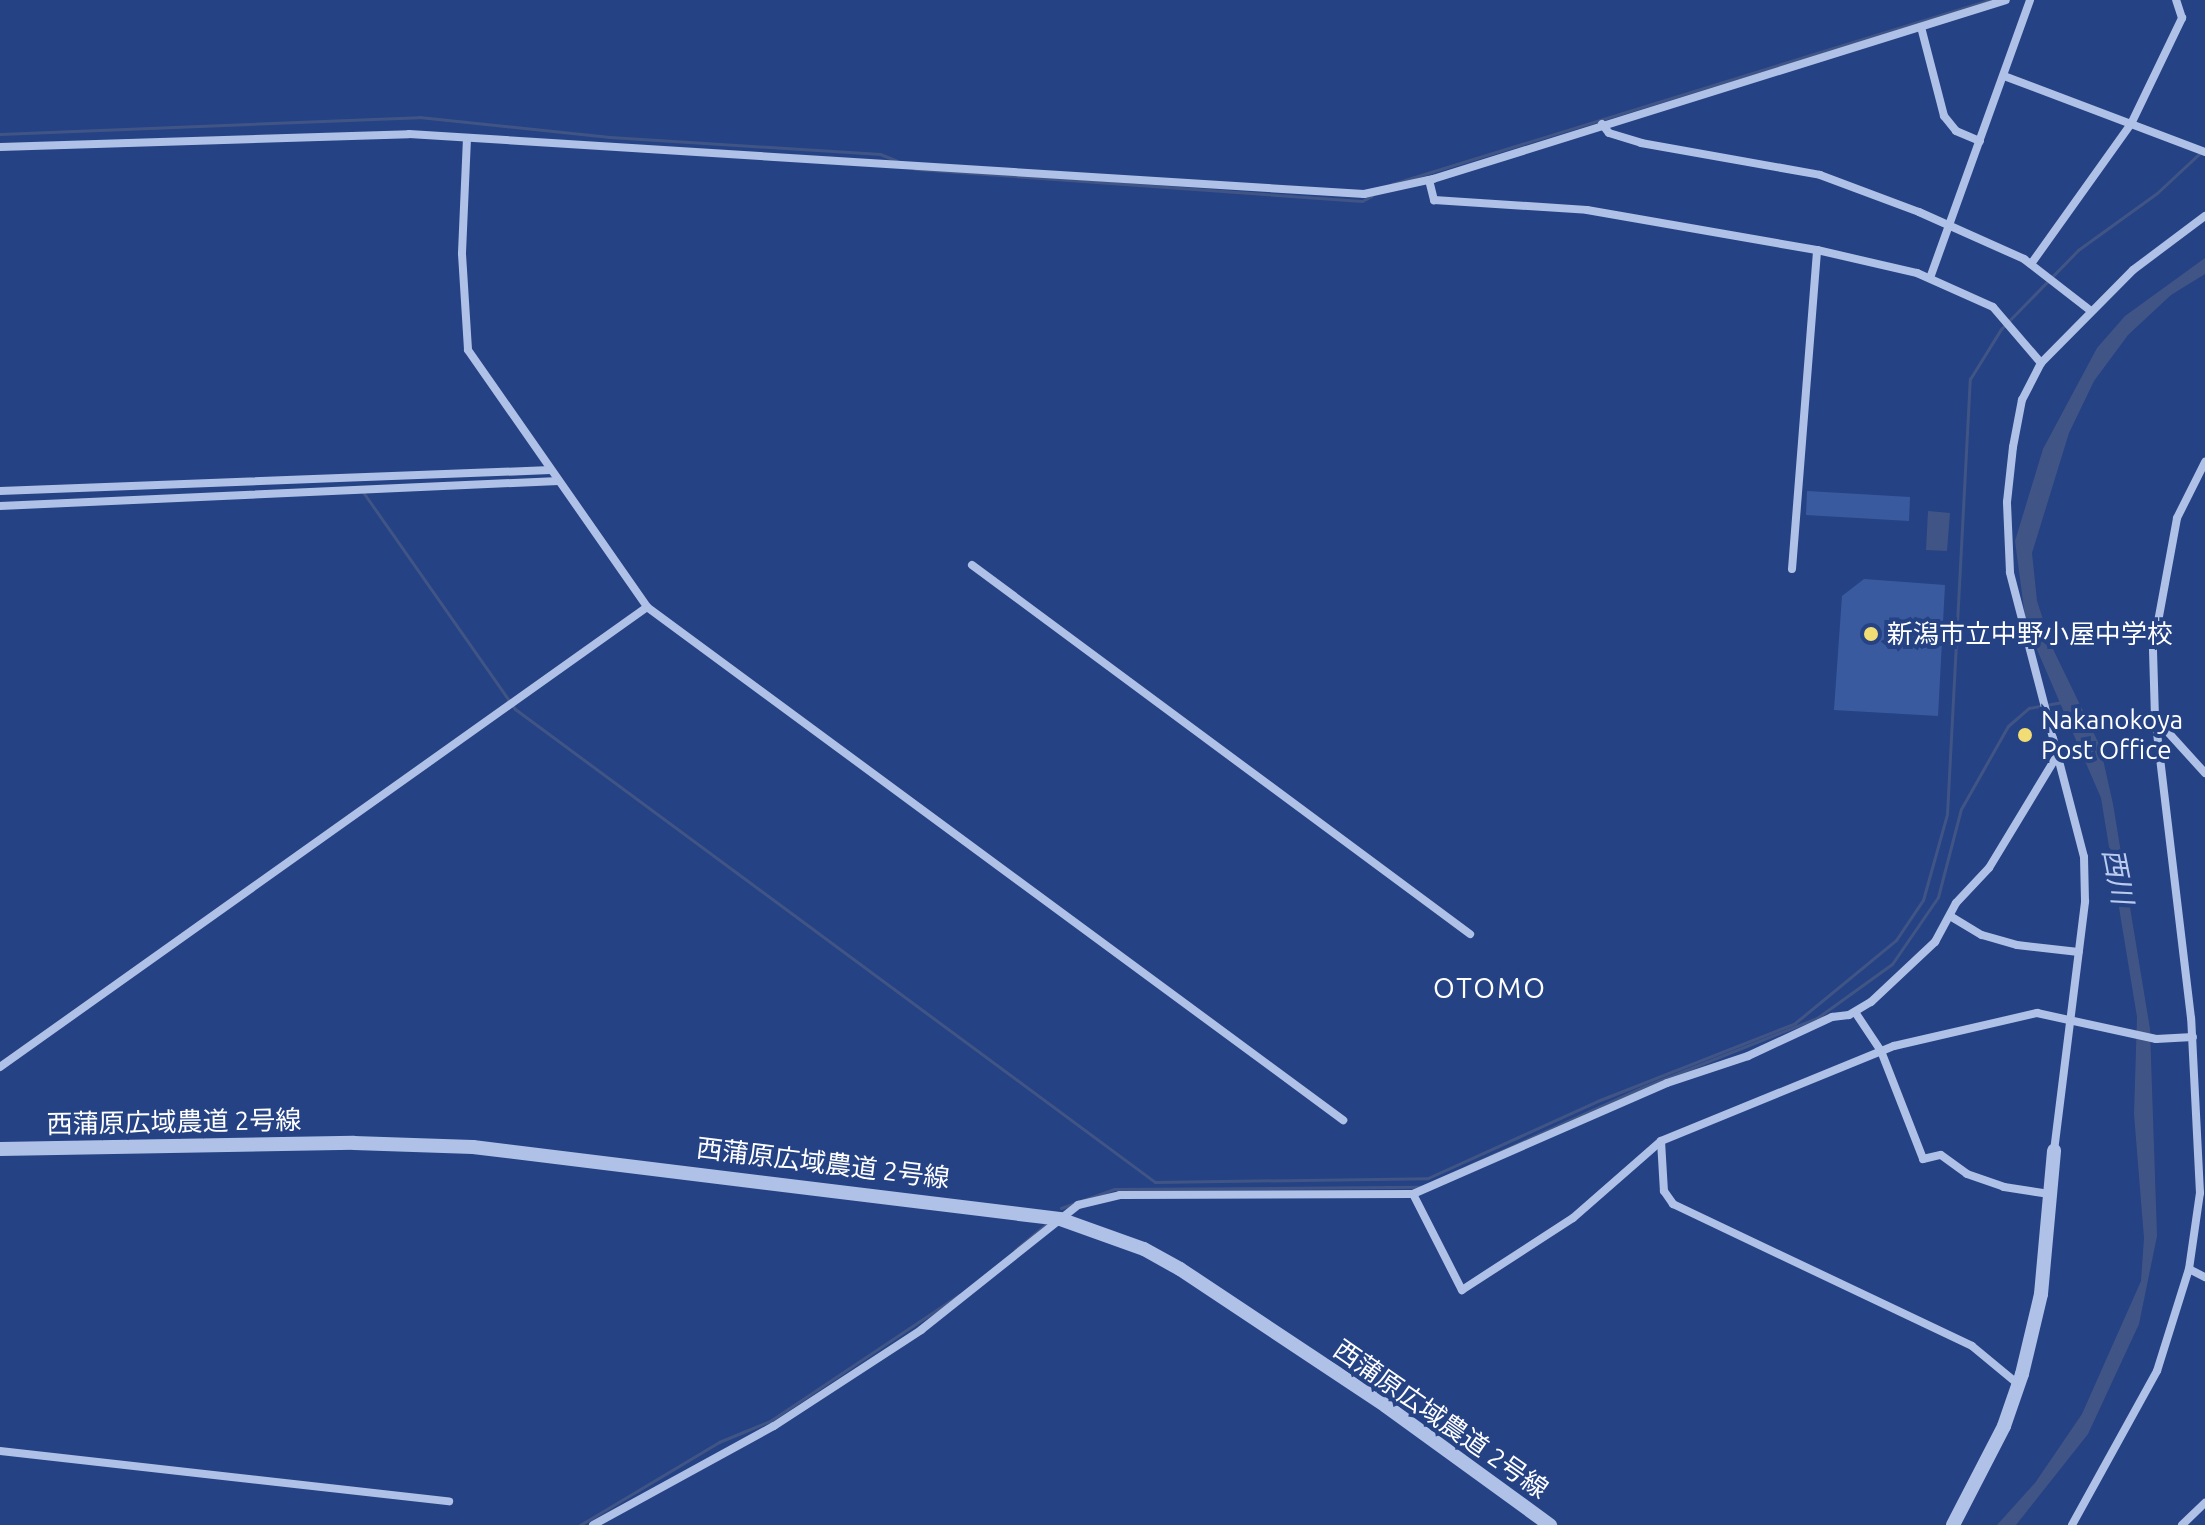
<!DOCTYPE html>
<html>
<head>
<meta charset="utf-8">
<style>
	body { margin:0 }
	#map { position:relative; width:2205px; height:1525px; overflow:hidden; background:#254284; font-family:Ubuntu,"Noto Sans JP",sans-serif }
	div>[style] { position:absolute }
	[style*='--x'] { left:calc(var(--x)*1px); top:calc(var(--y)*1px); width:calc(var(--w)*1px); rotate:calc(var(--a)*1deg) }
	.green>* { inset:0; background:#3a5aa0 }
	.water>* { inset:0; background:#405585 }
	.stream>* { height:3px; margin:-1.5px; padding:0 1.5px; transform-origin:1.5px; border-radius:1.5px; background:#405585 }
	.minor>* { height:8px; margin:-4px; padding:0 4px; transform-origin:4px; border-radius:4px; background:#afc1e7 }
	.tertiary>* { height:14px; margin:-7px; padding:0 7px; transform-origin:7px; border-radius:7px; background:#afc1e7 }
	.dots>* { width:22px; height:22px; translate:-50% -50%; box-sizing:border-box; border:4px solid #254284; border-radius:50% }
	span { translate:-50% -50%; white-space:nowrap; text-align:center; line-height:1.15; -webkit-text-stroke:8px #254284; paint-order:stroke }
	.poi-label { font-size:26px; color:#fff }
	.left { translate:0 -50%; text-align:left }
	.street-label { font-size:26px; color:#fff }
	.water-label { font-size:28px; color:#bacbef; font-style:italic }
	.neighbourhood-label { font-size:28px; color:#fff; letter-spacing:2px }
</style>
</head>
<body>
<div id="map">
	<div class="green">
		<div style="clip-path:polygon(1807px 491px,1910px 497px,1909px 521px,1806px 515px)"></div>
		<div style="clip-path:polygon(1864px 579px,1945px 585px,1938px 716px,1834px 710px,1842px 596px)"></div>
	</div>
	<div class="water">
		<div style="clip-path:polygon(2205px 258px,2205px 274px,2171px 295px,2128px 335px,2094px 381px,2069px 433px,2032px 553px,2037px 601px,2052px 647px,2100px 746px,2113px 804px,2150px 1029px,2157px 1236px,2139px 1324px,2088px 1434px,2016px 1525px,1997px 1525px,2035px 1483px,2082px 1414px,2141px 1281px,2144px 1238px,2134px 1114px,2137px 1017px,2101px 798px,2026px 624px,2015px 541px,2043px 449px,2097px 348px,2125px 316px)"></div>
		<div style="clip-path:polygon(1928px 511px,1950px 513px,1947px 551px,1926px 550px)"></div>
	</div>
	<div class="stream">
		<div style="--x:0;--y:134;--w:419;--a:-2.3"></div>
		<div style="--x:419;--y:117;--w:192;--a:6"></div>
		<div style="--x:610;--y:137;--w:271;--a:3.6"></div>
		<div style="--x:880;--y:154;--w:18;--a:22"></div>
		<div style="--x:915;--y:169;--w:448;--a:4.1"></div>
		<div style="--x:1362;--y:201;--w:11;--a:-27"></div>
		<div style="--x:1392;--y:184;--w:625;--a:-17.13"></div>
		<div style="--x:363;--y:492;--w:265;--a:55"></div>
		<div style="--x:515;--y:709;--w:796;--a:36.47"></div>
		<div style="--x:1155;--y:1182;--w:273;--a:-0.8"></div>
		<div style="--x:1428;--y:1178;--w:189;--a:-24.4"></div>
		<div style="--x:1600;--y:1100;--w:210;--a:-21.5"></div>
		<div style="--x:1795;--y:1023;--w:131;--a:-39.4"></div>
		<div style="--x:1896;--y:940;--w:48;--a:-56"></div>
		<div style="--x:1923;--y:900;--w:89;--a:-74.4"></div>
		<div style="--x:1947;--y:814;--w:436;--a:-87"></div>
		<div style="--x:1970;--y:379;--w:59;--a:-58.2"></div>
		<div style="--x:2001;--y:329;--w:110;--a:-45.7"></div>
		<div style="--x:2078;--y:250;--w:97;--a:-35.8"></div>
		<div style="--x:2157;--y:193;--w:60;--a:-43"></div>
		<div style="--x:1468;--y:1166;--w:190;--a:-24.3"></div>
		<div style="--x:1641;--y:1088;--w:189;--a:-21.7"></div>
		<div style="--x:1817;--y:1018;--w:92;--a:-35.8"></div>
		<div style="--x:1892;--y:964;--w:81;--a:-55.5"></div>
		<div style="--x:1938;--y:897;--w:91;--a:-75.4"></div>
		<div style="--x:1961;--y:809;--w:95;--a:-60.5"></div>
		<div style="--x:2008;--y:726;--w:28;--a:-41"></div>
		<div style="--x:2029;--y:708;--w:34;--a:-10"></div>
		<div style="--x:1061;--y:1208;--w:56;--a:-19.7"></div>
		<div style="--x:1114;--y:1189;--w:307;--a:-0.4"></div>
		<div style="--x:1015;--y:1250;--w:40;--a:-40"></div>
		<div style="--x:580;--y:1525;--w:162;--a:-30.8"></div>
		<div style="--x:719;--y:1442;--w:55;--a:-22.4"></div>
		<div style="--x:770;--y:1421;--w:227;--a:-33.7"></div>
	</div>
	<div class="minor">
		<div style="--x:1921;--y:27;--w:92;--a:75.5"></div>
		<div style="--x:1944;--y:116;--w:19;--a:51"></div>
		<div style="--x:1956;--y:131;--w:26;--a:23"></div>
		<div style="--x:2004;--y:76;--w:215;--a:20.7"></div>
		<div style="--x:1602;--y:124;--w:11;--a:52"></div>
		<div style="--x:1609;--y:133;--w:34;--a:17"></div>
		<div style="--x:1641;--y:143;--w:182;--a:10.1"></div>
		<div style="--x:1820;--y:175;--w:106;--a:20.5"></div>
		<div style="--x:1919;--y:212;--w:115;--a:24.1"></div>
		<div style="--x:2024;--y:259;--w:85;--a:37.8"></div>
		<div style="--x:467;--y:138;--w:116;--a:92.5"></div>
		<div style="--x:462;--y:254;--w:96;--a:86.4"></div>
		<div style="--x:468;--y:350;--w:313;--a:55.1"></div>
		<div style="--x:647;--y:607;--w:865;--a:36.39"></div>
		<div style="--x:0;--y:147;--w:409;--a:-1.8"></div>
		<div style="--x:409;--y:134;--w:957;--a:3.6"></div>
		<div style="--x:1364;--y:194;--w:71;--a:-12.3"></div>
		<div style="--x:1433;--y:179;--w:600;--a:-17.35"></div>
		<div style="--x:1429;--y:180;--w:21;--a:76"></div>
		<div style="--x:1434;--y:200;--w:153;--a:3.7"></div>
		<div style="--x:1587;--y:210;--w:233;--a:9.9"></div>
		<div style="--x:1817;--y:250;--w:103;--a:13"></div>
		<div style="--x:1917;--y:273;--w:83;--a:24.1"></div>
		<div style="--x:1993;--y:307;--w:74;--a:49.4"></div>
		<div style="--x:2031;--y:264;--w:172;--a:-54.5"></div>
		<div style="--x:2131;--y:124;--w:118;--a:-64.3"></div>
		<div style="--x:2182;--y:18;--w:19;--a:-108"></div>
		<div style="--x:1930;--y:278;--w:295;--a:-70.2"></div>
		<div style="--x:0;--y:491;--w:551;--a:-2.18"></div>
		<div style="--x:0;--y:506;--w:559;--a:-2.57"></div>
		<div style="--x:972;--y:565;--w:620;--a:36.54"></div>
		<div style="--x:1792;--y:569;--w:320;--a:-85.5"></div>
		<div style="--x:2156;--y:719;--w:73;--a:47.8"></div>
		<div style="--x:1950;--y:916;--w:37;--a:31"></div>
		<div style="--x:1982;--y:935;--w:36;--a:16"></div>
		<div style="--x:2017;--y:945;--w:62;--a:6.4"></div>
		<div style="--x:1855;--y:1012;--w:47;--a:56.3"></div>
		<div style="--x:1881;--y:1051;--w:116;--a:68.7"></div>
		<div style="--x:1923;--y:1159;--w:18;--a:-13"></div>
		<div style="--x:1941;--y:1155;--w:32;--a:36"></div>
		<div style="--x:1967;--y:1174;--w:39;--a:19"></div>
		<div style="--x:2004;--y:1187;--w:46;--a:8.8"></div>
		<div style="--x:0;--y:1067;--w:794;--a:-35.41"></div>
		<div style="--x:1661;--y:1141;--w:50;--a:86.6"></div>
		<div style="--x:1664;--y:1191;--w:16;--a:55"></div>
		<div style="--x:1673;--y:1204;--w:331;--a:25.4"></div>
		<div style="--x:1972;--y:1346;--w:60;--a:39.6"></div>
		<div style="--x:2054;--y:1151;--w:252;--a:-82.9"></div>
		<div style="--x:2085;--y:901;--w:44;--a:-91.3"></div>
		<div style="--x:2084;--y:857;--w:294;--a:-104.6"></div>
		<div style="--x:2010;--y:572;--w:70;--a:-92.5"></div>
		<div style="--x:2007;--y:502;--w:55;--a:-83.8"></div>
		<div style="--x:2013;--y:447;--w:48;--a:-79.2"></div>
		<div style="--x:2022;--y:400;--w:42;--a:-62.8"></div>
		<div style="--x:2041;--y:363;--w:131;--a:-45.3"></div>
		<div style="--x:2133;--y:270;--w:90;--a:-36.9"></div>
		<div style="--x:1413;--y:1194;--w:108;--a:63"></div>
		<div style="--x:1462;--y:1290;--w:132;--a:-33"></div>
		<div style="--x:1573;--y:1218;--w:117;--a:-41.2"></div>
		<div style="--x:1661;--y:1141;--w:252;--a:-22.2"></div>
		<div style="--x:1894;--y:1046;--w:147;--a:-13"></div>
		<div style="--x:2037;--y:1013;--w:122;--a:12.3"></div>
		<div style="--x:2156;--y:1039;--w:37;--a:-3"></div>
		<div style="--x:2189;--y:1269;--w:18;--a:27"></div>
		<div style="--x:0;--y:1451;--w:452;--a:6.4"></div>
		<div style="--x:593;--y:1525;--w:206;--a:-28.7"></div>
		<div style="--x:774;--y:1426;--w:176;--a:-33.1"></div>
		<div style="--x:921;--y:1330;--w:201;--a:-38.5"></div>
		<div style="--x:1078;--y:1205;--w:43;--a:-13.4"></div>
		<div style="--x:1120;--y:1195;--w:293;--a:-0.2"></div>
		<div style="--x:1413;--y:1194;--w:277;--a:-23.6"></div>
		<div style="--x:1667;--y:1083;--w:85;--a:-18.4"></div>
		<div style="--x:1748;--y:1056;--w:93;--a:-24.9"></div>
		<div style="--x:1832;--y:1017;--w:17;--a:-7"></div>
		<div style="--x:1849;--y:1015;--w:26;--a:-31"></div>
		<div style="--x:1871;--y:1002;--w:88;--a:-43.2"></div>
		<div style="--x:1935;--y:942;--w:44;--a:-61.7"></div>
		<div style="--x:1956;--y:903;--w:48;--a:-46.7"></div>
		<div style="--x:1989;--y:868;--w:127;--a:-58.8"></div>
		<div style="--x:2072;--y:1525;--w:176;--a:-61.1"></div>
		<div style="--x:2157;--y:1371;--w:107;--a:-72.6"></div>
		<div style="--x:2189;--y:1269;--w:77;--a:-81.8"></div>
		<div style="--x:2200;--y:1193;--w:175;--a:-92.9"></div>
		<div style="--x:2191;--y:1018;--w:302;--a:-96.8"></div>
		<div style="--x:2155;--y:718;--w:69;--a:-91.7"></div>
		<div style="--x:2153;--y:649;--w:133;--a:-79.6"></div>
		<div style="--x:2177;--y:518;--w:63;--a:-63.4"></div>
		<div style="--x:2182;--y:1525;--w:32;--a:-44"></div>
	</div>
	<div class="tertiary">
		<div style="--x:0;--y:1149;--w:354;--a:-1"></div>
		<div style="--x:354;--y:1143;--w:119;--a:1.9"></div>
		<div style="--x:473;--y:1147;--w:591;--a:6.99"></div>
		<div style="--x:1060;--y:1219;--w:89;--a:19.7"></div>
		<div style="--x:1144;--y:1249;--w:41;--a:29.1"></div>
		<div style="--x:1180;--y:1269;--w:247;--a:33.6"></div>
		<div style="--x:1386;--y:1406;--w:203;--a:36"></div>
		<div style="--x:1953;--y:1525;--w:111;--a:-62.7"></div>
		<div style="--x:2004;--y:1426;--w:55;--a:-70.9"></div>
		<div style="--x:2022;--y:1374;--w:82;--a:-76.6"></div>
		<div style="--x:2041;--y:1294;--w:144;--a:-84.8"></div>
	</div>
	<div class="dots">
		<div style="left:1871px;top:634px;background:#f1dd73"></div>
		<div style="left:2025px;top:735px;background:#f1dd73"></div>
	</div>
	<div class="poi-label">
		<span class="left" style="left:1887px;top:634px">新潟市立中野小屋中学校</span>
		<span class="left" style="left:2041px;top:735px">Nakanokoya<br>Post Office</span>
	</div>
	<div class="street-label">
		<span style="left:174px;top:1122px;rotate:-1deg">西蒲原広域農道 2号線</span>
		<span style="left:823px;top:1163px;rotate:7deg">西蒲原広域農道 2号線</span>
		<span style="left:1441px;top:1419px;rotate:35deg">西蒲原広域農道 2号線</span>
	</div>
	<div class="water-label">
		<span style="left:2118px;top:876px;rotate:79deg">西川</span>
	</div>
	<div class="neighbourhood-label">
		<span style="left:1490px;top:988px">OTOMO</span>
	</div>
</div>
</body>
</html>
